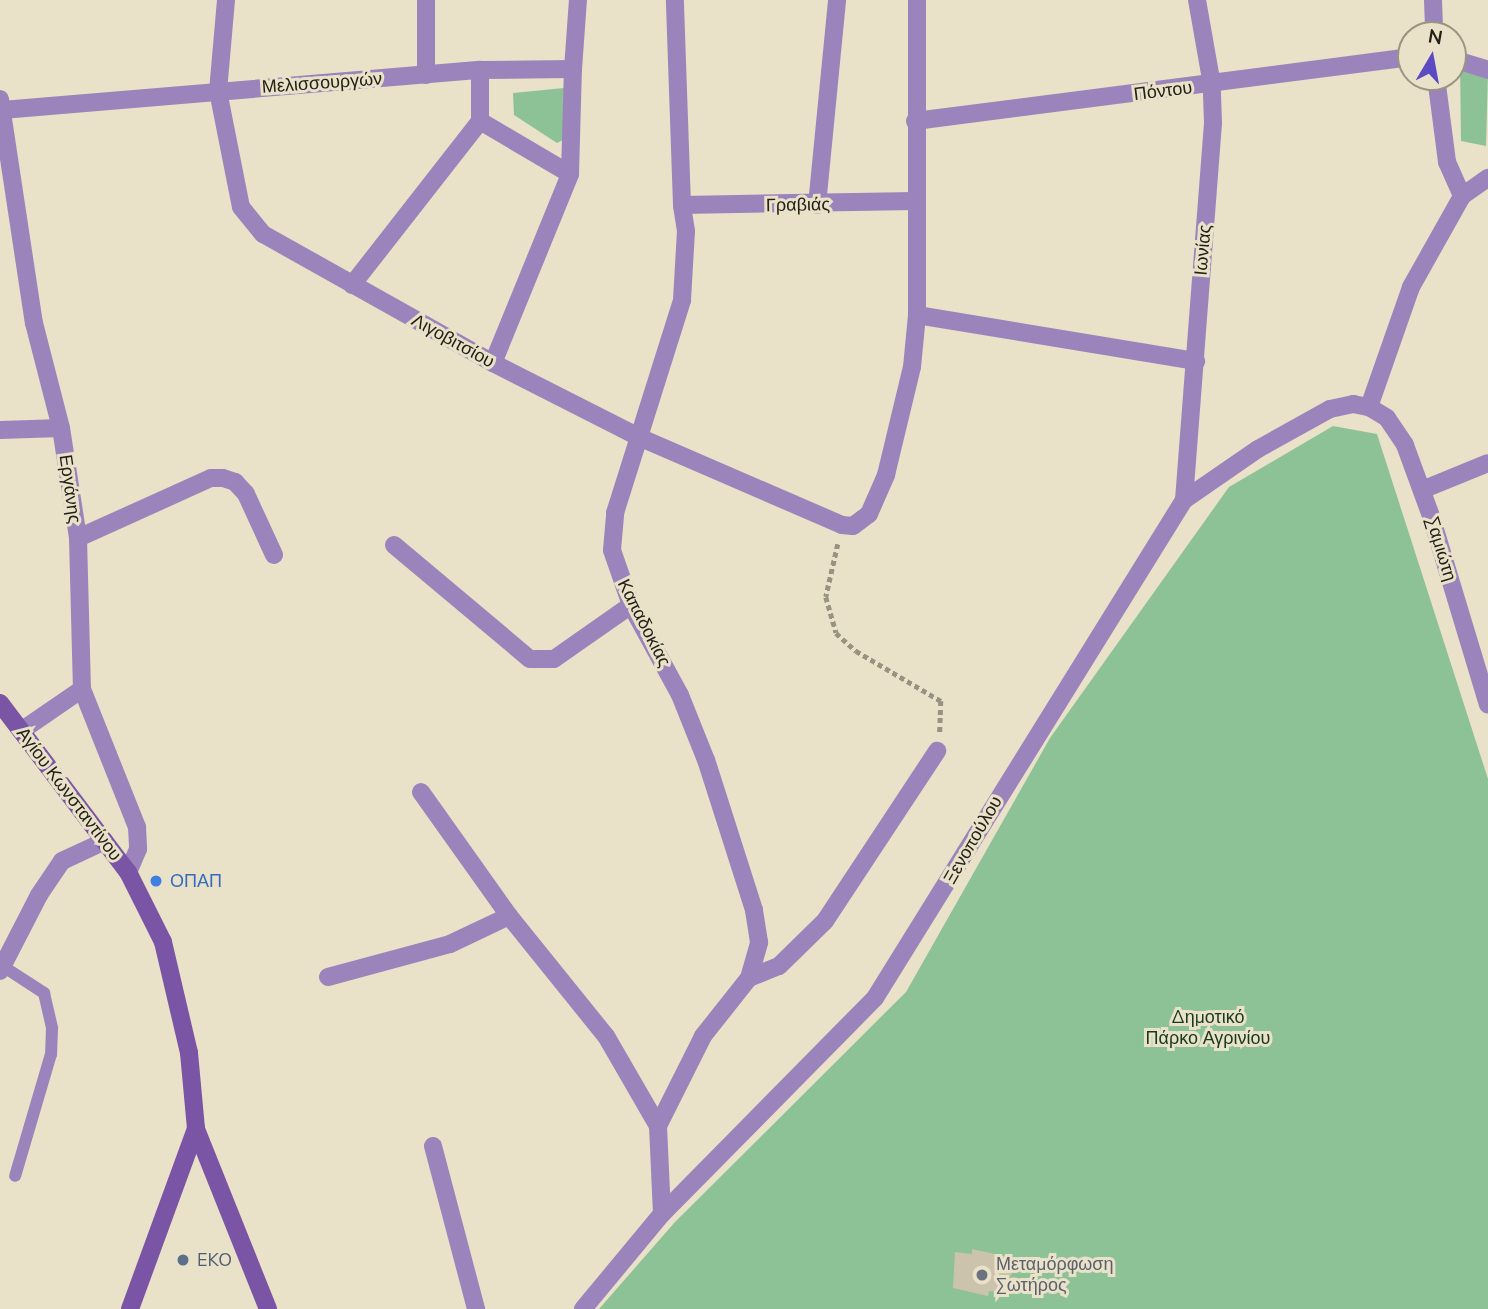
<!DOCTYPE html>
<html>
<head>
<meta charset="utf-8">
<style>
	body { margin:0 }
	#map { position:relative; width:1488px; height:1309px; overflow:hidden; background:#eae1c9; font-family:"Nunito Sans",sans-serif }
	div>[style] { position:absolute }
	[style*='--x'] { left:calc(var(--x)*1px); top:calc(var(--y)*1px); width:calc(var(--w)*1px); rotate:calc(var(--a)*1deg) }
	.green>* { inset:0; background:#8dc297 }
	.building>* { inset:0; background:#cbc3ab }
	.path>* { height:4.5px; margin-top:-2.25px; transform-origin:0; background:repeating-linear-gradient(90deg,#989280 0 5px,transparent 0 8.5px) }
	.service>* { height:12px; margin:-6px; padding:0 6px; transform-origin:6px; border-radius:6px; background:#9b84bb }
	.minor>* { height:18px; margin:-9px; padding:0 9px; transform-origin:9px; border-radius:9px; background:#9b84bb }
	.secondary>* { height:18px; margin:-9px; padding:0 9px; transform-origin:9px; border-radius:9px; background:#7a54a5 }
	.dots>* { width:19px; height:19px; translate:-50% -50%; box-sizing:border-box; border:4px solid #eae1c9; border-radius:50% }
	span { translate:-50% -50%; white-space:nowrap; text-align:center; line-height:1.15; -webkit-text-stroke:6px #eae1c9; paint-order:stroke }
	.street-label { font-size:18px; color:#232017 }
	.shop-label { font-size:18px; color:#366cbe }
	.left { translate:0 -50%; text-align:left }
	.park-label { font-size:18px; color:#163b20 }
	.service-label { font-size:18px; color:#4e5e75 }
	.worship-label { font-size:18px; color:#5b616d }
	.north { position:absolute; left:1397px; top:21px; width:70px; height:70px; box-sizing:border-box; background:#eae1c9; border:2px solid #9a9482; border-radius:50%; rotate:10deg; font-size:19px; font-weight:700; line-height:28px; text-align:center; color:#232017 }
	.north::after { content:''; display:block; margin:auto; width:24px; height:32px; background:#5b4ac2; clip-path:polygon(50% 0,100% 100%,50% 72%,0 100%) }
</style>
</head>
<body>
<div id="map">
	<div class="green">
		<div style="clip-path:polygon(1460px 64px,1488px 73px,1486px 146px,1461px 141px)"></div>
		<div style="clip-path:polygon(564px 88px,563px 140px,557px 143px,514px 115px,513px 93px)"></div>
		<div style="clip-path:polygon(1333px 426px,1377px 434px,1488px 779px,1488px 1309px,599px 1309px,675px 1222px,906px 992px,1050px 738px,1229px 487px)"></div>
	</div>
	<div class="building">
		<div style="clip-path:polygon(972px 1249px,1008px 1257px,1007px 1265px,1013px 1270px,1004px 1293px,989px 1291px,988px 1296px,953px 1288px,955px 1252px,972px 1254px)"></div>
	</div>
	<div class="path">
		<div style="--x:838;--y:544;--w:54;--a:102.8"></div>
		<div style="--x:826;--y:597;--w:37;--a:74"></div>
		<div style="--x:836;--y:633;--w:27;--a:42"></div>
		<div style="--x:856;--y:651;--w:99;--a:30.5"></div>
		<div style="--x:941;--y:701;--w:32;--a:92"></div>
	</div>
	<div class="service">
		<div style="--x:4;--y:967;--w:48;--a:33"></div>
		<div style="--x:44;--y:993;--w:36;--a:77"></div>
		<div style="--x:52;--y:1028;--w:26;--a:92"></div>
		<div style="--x:51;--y:1054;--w:127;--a:106.4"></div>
	</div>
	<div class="minor">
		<div style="--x:226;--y:0;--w:91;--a:95"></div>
		<div style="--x:218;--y:91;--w:118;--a:78.8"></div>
		<div style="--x:241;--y:207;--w:35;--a:51"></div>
		<div style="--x:263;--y:234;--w:264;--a:29.3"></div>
		<div style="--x:493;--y:363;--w:166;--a:26.9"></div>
		<div style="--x:641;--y:438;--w:219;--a:23.4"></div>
		<div style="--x:842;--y:525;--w:11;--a:5"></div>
		<div style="--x:853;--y:526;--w:20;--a:-37"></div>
		<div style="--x:869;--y:514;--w:43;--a:-66.4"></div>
		<div style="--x:886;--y:475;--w:111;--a:-76.5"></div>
		<div style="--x:912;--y:367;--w:52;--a:-84.5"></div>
		<div style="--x:917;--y:315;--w:315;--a:-90"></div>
		<div style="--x:1433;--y:0;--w:35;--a:88"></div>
		<div style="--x:1453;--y:59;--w:37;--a:17"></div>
		<div style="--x:426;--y:75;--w:75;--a:-90"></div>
		<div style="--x:1436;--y:77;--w:86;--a:82.6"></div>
		<div style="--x:1447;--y:162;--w:37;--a:66"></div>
		<div style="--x:0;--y:99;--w:227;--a:81.4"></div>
		<div style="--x:34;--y:323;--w:108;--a:75.6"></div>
		<div style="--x:61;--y:428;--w:111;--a:81.2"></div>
		<div style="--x:78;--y:538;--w:151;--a:88.5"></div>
		<div style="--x:82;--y:689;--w:149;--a:68.3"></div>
		<div style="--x:137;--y:827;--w:22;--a:87"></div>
		<div style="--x:138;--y:849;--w:25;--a:113"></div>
		<div style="--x:2;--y:110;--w:480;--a:-4.8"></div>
		<div style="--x:480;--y:70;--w:93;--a:-0.6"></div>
		<div style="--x:573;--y:69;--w:69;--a:-85.9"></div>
		<div style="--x:480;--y:121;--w:104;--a:30.5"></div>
		<div style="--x:915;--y:121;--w:500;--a:-7.35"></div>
		<div style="--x:682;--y:205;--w:233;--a:-1"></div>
		<div style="--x:817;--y:205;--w:206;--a:-84.4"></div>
		<div style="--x:352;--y:285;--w:208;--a:-52"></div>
		<div style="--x:480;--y:121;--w:51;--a:-90"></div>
		<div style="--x:917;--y:315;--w:283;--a:9.4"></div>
		<div style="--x:493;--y:363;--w:204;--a:-67.8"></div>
		<div style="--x:570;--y:174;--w:105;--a:-88.4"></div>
		<div style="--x:1369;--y:407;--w:127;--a:-70.7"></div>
		<div style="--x:1411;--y:287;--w:104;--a:-60.7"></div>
		<div style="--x:1462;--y:196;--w:32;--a:-35"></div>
		<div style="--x:0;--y:430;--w:61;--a:-1.9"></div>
		<div style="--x:1422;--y:490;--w:71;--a:-22.2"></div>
		<div style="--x:1184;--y:500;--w:378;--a:-85.6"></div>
		<div style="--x:1213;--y:123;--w:38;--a:-92"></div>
		<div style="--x:1212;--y:85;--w:86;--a:-100"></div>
		<div style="--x:78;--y:538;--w:146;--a:-24.3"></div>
		<div style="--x:211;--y:478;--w:12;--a:0"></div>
		<div style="--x:223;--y:478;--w:13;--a:18"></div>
		<div style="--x:235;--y:482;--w:16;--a:47"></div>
		<div style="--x:246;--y:494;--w:67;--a:65.3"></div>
		<div style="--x:394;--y:545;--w:177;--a:40"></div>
		<div style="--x:530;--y:659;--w:24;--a:0"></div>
		<div style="--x:554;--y:659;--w:94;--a:-35"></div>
		<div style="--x:21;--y:731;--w:74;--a:-34.5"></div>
		<div style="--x:421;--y:792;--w:152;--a:54.6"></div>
		<div style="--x:509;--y:916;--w:154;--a:51.1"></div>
		<div style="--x:606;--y:1036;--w:104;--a:60"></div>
		<div style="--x:0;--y:971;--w:85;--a:-62.8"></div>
		<div style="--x:39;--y:895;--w:41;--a:-55.9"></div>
		<div style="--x:62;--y:861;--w:47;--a:-24.9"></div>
		<div style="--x:328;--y:977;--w:126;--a:-15.1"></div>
		<div style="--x:450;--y:944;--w:65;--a:-25.4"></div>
		<div style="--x:749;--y:978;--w:32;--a:-22"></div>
		<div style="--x:779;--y:966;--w:64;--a:-44.4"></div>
		<div style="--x:825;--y:921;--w:204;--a:-56.6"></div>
		<div style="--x:433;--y:1146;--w:169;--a:75.2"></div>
		<div style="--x:662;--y:1214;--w:88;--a:-92.6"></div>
		<div style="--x:658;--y:1126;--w:101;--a:-63.4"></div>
		<div style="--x:703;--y:1036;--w:74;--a:-51.6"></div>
		<div style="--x:749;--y:978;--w:37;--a:-74"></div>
		<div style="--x:759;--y:942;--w:32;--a:-99"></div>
		<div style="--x:754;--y:910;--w:157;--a:-107.7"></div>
		<div style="--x:706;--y:760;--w:70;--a:-111.8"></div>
		<div style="--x:680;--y:695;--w:102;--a:-118.6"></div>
		<div style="--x:631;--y:605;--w:58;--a:-109.1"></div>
		<div style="--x:612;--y:550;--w:37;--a:-85"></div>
		<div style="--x:615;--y:513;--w:223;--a:-72.5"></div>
		<div style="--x:682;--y:300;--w:69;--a:-86.7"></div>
		<div style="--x:686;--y:231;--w:26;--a:-99"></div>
		<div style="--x:682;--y:205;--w:205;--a:-92"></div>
		<div style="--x:583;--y:1309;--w:124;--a:-50.3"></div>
		<div style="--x:662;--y:1214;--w:303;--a:-45.4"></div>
		<div style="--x:875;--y:998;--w:586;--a:-58.18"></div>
		<div style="--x:1184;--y:500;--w:90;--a:-34.6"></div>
		<div style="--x:1258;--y:449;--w:82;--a:-29.1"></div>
		<div style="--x:1330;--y:409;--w:24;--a:-12"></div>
		<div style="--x:1353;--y:404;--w:16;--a:11"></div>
		<div style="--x:1369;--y:407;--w:21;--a:31"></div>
		<div style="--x:1387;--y:418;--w:32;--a:56"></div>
		<div style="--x:1405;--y:445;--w:76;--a:69.9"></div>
		<div style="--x:1431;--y:516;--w:197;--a:73.2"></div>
	</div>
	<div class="secondary">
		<div style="--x:0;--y:703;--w:212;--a:52.9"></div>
		<div style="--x:128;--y:872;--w:78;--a:63.4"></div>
		<div style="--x:163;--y:942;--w:114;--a:76.8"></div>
		<div style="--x:189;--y:1053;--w:76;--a:84.7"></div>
		<div style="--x:196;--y:1129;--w:194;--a:68.2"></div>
		<div style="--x:130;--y:1309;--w:192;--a:-69.9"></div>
	</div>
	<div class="dots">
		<div style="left:156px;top:881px;background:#3f7fe0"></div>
		<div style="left:183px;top:1260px;background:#5c6f8a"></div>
		<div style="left:982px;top:1275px;background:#6b7280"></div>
	</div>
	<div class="street-label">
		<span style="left:322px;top:83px;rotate:-4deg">Μελισσουργών</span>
		<span style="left:1163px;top:91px;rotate:-7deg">Πόντου</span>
		<span style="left:798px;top:205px;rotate:-1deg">Γραβιάς</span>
		<span style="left:1203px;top:250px;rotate:-85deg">Ιωνίας</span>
		<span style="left:453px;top:341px;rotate:29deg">Λιγοβιτσίου</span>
		<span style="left:70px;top:489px;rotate:82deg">Εργάνης</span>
		<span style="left:1441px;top:549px;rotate:73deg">Σαμιώτη</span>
		<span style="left:644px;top:623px;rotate:63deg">Καπαδοκίας</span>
		<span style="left:69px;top:794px;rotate:53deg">Αγίου Κωνσταντίνου</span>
		<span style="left:973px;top:840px;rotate:-60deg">Ξενοπούλου</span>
	</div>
	<div class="shop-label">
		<span class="left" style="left:170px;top:881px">ΟΠΑΠ</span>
	</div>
	<div class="park-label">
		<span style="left:1208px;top:1028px">Δημοτικό<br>Πάρκο Αγρινίου</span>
	</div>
	<div class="service-label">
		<span class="left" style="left:197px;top:1260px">EKO</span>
	</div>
	<div class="worship-label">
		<span class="left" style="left:996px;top:1275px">Μεταμόρφωση<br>Σωτήρος</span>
	</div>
	<div class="north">N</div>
</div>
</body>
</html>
